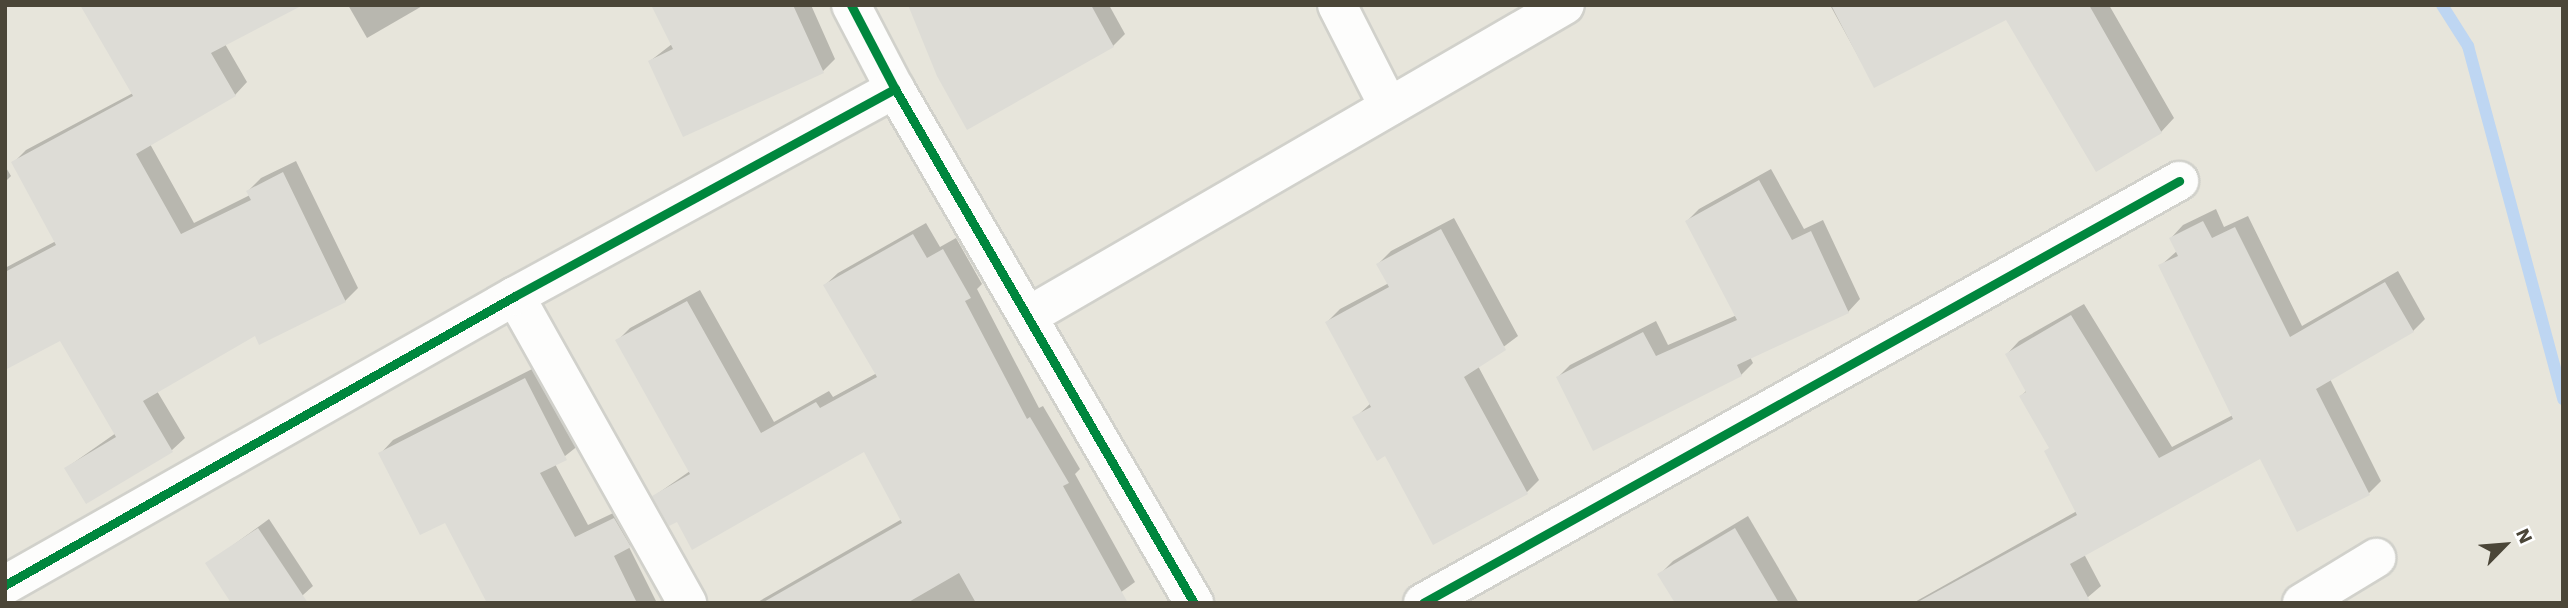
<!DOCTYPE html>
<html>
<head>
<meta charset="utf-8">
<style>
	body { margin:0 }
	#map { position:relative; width:2568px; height:608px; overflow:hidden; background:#f3f3ee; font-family:"Work Sans",sans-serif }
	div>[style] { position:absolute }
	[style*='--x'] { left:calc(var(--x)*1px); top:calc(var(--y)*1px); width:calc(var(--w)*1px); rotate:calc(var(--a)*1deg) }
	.residential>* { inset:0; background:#e7e5db }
	.shadow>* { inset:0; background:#0003 }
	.stream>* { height:12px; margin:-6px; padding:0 6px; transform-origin:6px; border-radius:6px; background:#bed6f2 }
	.building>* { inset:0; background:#dddcd6 }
	.roads { filter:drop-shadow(2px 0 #d1d1cb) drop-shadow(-2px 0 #d1d1cb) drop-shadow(0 2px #d1d1cb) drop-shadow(0 -2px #d1d1cb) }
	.minor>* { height:38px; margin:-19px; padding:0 19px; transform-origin:19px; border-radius:19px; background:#fdfdfc }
	.cycleway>* { height:9px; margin:-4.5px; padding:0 4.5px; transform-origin:4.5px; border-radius:4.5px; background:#00873e }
	span { translate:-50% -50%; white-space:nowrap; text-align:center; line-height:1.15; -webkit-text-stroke:6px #fff; paint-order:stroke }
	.frame { position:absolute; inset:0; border:7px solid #4b4638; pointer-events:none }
	.north { position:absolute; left:2470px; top:510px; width:70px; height:70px; -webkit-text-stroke:5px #fff; paint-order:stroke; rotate:65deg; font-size:19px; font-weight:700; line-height:28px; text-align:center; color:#4b4638 }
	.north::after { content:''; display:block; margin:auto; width:24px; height:32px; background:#4b4638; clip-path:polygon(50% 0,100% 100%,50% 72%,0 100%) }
</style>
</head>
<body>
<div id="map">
	<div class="residential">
		<div style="clip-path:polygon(5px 5px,2563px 5px,2563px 603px,5px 603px)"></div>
	</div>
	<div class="shadow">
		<div style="clip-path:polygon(348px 5px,424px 5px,367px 38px)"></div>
		<div style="clip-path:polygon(653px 5px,811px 5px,835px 59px,823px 71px,650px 61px,672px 44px)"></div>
		<div style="clip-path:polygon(1056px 5px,1109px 5px,1125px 34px,1113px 46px,968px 127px)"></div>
		<div style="clip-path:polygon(1830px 5px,2109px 5px,2174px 118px,2161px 132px,2007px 17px,1874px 85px)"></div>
		<div style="clip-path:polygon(225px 44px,247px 82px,235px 95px,150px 144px,194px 223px,250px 195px,248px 191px,261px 178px,296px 161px,358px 288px,345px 301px,260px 343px,256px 334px,157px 391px,185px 438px,172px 450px,86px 501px,66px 468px,116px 433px,60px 339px,5px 368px,5px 268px,56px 241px,13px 163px,26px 150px)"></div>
		<div style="clip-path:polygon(5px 166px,11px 176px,5px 182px)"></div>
		<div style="clip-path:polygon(1771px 169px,1804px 229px,1823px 220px,1860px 299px,1848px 312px,1750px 357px,1753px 363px,1741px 375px,1558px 377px,1570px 365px,1656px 321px,1668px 345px,1737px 315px,1687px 221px,1699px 209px)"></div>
		<div style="clip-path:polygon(2216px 209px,2224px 227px,2248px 216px,2302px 326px,2398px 271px,2425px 319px,2413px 331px,2330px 379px,2381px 481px,2368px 494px,2261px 457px,2084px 554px,2101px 586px,2081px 603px,1913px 603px,2077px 511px,2051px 447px,2021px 396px,2027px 390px,2007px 354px,2019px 341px,2084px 304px,2172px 447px,2233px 415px,2160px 266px,2177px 251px,2171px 238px,2183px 225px)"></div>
		<div style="clip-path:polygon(1454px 218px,1518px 336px,1478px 366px,1539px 480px,1527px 492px,1386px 454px,1355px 418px,1371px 403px,1327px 322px,1340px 309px,1389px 283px,1378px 264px,1391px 251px)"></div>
		<div style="clip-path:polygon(926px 223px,940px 247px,956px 238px,982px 284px,977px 289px,1039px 408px,1043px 406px,1080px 469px,1075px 474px,1135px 582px,1106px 603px,756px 603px,902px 519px,864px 449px,677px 520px,654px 496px,690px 471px,617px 341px,630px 328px,700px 290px,774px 422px,829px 391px,833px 397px,877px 373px,825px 285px,838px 273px)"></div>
		<div style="clip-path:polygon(538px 366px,579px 445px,555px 464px,588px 525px,628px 506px,643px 533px,629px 547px,657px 603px,489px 603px,445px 520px,380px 454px,393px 440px)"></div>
		<div style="clip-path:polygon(1748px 516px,1799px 603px,1677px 603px,1660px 574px,1673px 561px)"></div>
		<div style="clip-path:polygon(269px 519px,313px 586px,294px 603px,207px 564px)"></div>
	</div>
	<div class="stream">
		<div style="--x:2442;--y:5;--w:49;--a:57.6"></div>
		<div style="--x:2468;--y:46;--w:366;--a:74.9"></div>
	</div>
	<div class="building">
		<div style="clip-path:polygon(80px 5px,303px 5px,211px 53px,236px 96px,136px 154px,181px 234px,251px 200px,246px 191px,283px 172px,346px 302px,259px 345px,255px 336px,143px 401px,173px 452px,86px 504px,64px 468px,116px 437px,60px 341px,5px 370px,5px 272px,56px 245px,11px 162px,133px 96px)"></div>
		<div style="clip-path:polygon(651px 5px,793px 5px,824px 73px,683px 137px,648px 61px,673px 49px)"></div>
		<div style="clip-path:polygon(908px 5px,1091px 5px,1114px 47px,967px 130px,937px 76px)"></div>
		<div style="clip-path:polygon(1831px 5px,2089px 5px,2162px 133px,2096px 172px,2006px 20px,1874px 88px)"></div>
		<div style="clip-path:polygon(1759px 180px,1792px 240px,1811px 231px,1849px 313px,1737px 365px,1742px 376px,1593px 451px,1556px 377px,1643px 332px,1656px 356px,1737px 320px,1685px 221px)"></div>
		<div style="clip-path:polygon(2203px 221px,2212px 238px,2235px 227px,2290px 337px,2385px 282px,2414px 332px,2316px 389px,2370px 495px,2297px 532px,2260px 459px,2070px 564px,2091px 603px,1916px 603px,2077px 515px,2044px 451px,2049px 448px,2019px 396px,2026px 392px,2005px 354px,2071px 315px,2159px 458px,2233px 419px,2158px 265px,2178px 256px,2169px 238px)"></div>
		<div style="clip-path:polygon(1441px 229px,1506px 350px,1464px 377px,1528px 494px,1433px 545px,1385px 456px,1377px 461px,1352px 417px,1371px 407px,1325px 322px,1389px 287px,1376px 264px)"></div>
		<div style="clip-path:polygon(913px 234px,927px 258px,943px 249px,971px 298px,965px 301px,1027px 419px,1030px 417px,1069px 483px,1063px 486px,1128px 603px,976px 603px,959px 573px,907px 603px,762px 603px,902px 523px,864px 452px,692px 550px,677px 522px,669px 526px,652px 496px,690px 474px,615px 340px,687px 301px,761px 433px,816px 402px,820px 408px,877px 377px,823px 285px)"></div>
		<div style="clip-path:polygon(525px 378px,567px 460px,540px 473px,575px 537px,614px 518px,631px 547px,614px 556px,637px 603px,487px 603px,445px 523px,420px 535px,378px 453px)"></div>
		<div style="clip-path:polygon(258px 528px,308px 603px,231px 603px,205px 563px)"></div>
		<div style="clip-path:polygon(1735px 528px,1779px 603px,1675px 603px,1657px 574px)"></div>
	</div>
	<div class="roads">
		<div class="minor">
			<div style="--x:851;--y:5;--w:95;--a:62.4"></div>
			<div style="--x:895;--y:89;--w:595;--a:59.81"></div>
			<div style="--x:1337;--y:5;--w:114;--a:63"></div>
			<div style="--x:515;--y:296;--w:352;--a:60.7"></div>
			<div style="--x:1030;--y:315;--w:618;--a:-30.09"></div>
			<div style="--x:5;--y:585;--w:586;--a:-29.54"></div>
			<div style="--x:515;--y:296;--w:433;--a:-28.6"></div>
			<div style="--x:1423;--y:603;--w:866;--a:-29.17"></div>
			<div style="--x:2302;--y:603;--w:87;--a:-31.3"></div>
		</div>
	</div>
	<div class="cycleway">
		<div style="--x:851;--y:5;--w:95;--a:62.4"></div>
		<div style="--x:895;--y:89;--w:595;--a:59.81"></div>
		<div style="--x:5;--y:585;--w:586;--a:-29.54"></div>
		<div style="--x:515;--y:296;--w:433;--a:-28.6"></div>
		<div style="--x:1423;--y:603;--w:866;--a:-29.17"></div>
	</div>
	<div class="frame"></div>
	<div class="north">N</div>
</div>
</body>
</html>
